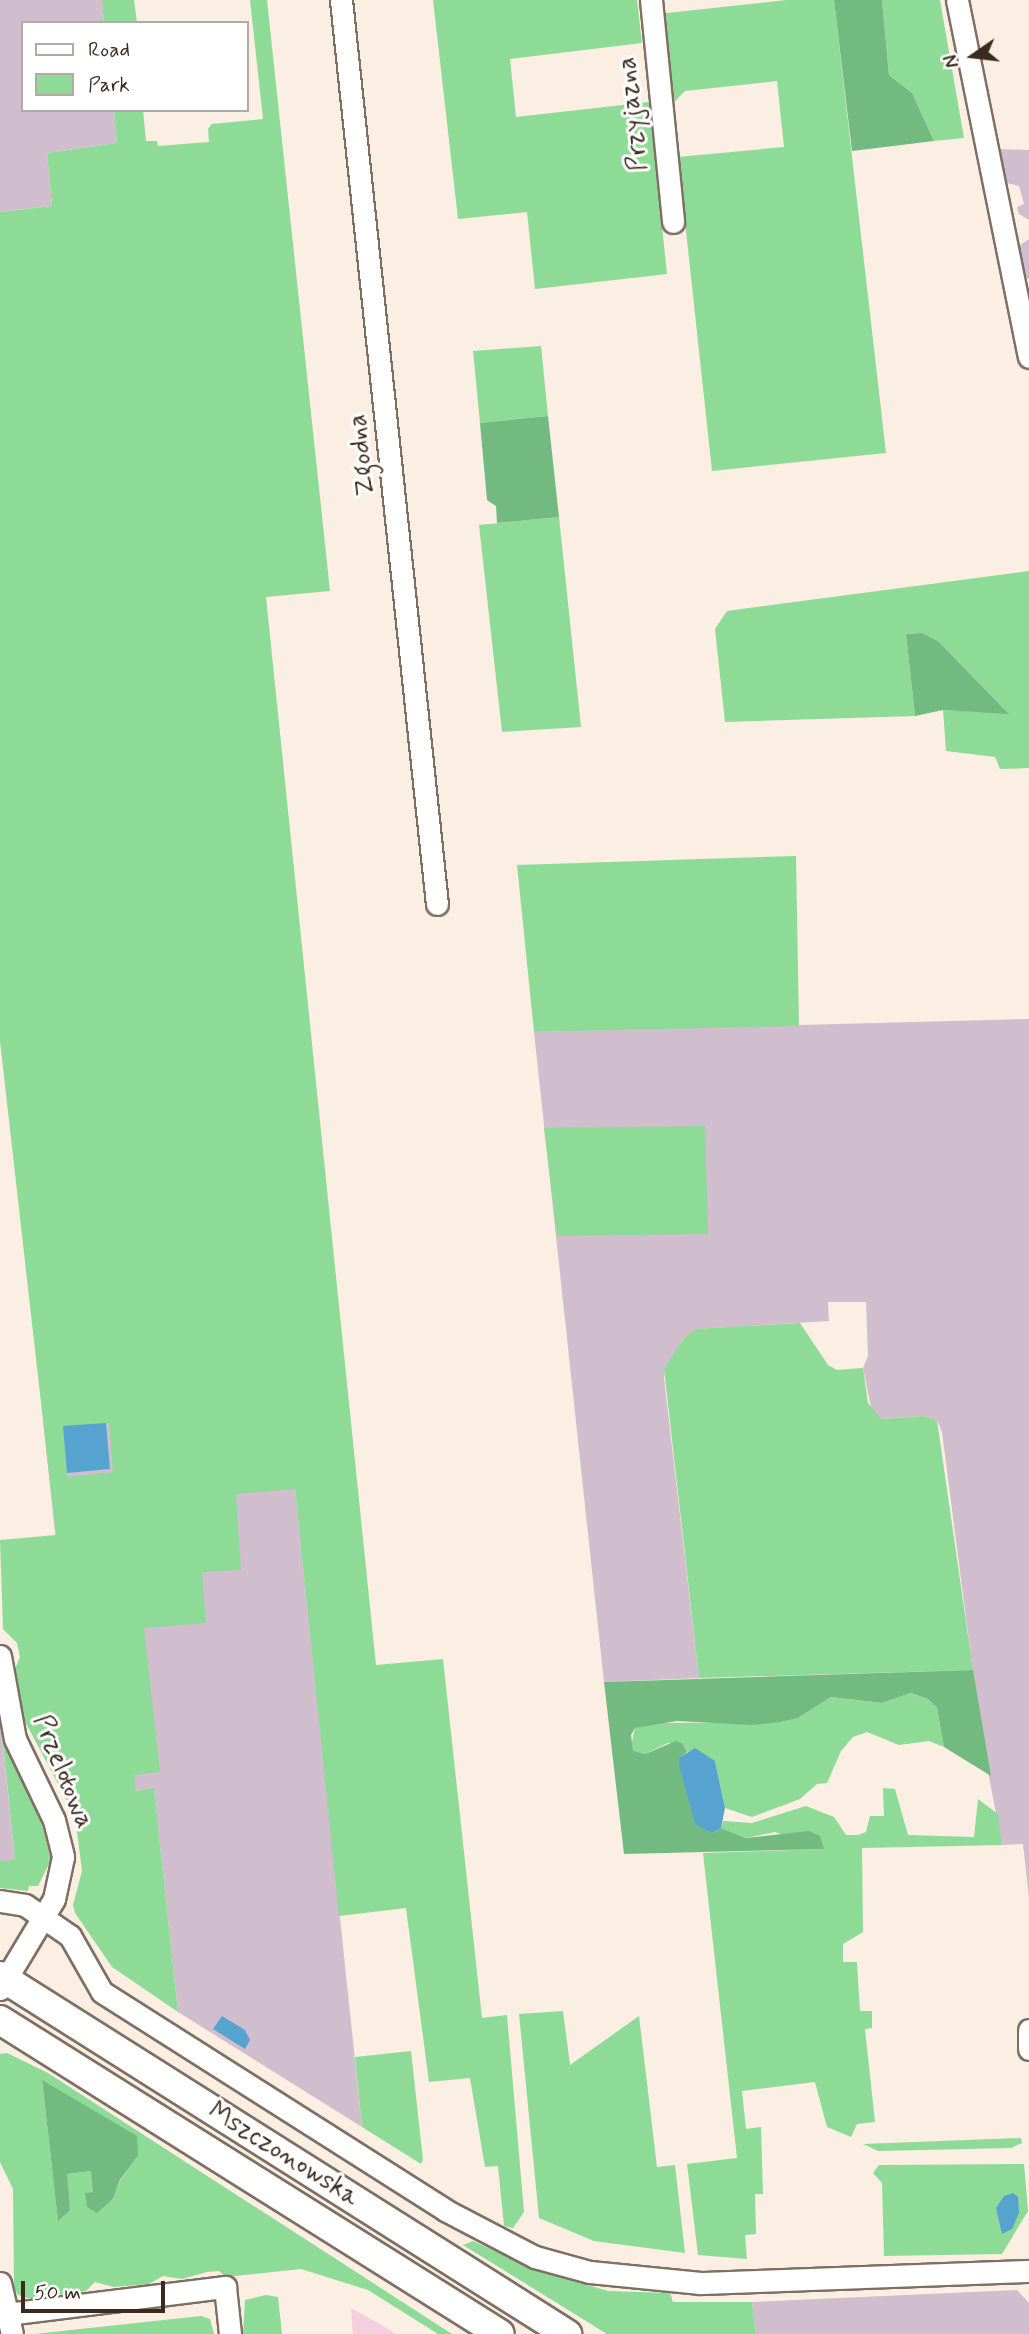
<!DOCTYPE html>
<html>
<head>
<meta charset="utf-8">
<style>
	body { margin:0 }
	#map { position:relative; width:1029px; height:2334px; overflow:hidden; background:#faefe2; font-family:Mynerve,sans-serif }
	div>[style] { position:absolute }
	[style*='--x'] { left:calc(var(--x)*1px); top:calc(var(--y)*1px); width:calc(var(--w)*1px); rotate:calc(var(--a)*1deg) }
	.built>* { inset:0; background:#f4cfde }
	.industrial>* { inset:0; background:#d0bdce }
	.green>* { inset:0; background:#8eda97 }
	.forest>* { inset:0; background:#72ba80 }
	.water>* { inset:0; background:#56a3cf }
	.roads { filter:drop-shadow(2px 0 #7e6f63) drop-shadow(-2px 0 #7e6f63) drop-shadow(0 2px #7e6f63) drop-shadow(0 -2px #7e6f63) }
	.minor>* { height:21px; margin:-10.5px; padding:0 10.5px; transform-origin:10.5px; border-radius:10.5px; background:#fff }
	.major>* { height:28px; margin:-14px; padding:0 14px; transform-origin:14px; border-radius:14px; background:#fff }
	span { translate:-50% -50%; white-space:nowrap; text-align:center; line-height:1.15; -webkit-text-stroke:6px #fff; paint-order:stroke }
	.street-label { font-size:26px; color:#3b2a1e }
	.legend { position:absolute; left:21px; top:21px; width:228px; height:91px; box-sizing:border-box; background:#fff; border:2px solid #b1aaa5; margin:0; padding:9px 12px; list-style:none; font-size:21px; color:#3b2a1e }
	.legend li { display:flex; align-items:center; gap:14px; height:35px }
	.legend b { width:35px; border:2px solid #b1aaa5 }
	.north { position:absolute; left:938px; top:21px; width:70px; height:70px; -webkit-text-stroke:5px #fff; paint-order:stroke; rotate:256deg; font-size:19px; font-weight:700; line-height:28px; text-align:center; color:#3b2a1e }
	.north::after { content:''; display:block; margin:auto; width:24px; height:32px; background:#3b2a1e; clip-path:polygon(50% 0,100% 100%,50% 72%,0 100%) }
	.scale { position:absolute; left:21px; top:2281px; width:144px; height:32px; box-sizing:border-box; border:4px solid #3b2a1e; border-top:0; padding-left:9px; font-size:21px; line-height:24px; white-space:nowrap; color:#3b2a1e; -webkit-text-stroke:5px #fff; paint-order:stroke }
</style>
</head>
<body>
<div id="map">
	<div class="built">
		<div style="clip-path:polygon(351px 2308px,378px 2323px,396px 2334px,353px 2334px)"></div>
	</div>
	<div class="industrial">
		<div style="clip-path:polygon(0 0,102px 0,104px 23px,23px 23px,23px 110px,114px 110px,117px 143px,47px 153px,52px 206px,0 212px)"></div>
		<div style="clip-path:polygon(996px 149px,1029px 150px,1029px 220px,1019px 214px,1017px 207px,1024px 204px,1019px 186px,1003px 182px)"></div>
		<div style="clip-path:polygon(1029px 239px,1029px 279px,1020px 274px,1016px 248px)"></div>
		<div style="clip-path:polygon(1029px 1019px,1029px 1897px,1023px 1844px,1002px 1845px,981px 1734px,942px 1432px,937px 1420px,921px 1416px,881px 1419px,872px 1412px,863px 1368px,868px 1356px,866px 1302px,828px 1302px,829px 1321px,696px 1329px,683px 1339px,665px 1369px,664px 1378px,699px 1678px,604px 1682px,534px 1032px)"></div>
		<div style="clip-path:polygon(109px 1413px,295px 1489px,362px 2127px,178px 2012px,154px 1789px,83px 1796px,43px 1420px)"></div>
		<div style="clip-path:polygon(0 1716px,15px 1861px,0 1861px)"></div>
		<div style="clip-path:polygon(1017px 2290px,1029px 2303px,1029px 2334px,756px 2334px,752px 2302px)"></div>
	</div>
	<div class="green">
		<div style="clip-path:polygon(102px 0,134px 0,137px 23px,104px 23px)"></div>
		<div style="clip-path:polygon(evenodd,250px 0,267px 0,330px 591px,266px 597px,376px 1665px,443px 1659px,482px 2018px,507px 2015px,524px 2212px,513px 2228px,504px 2226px,498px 2166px,485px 2167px,470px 2078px,429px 2082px,406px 1908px,339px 1916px,295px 1489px,236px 1494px,241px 1570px,202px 1572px,206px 1623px,144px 1628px,160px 1772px,134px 1775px,136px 1791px,154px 1788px,178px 2012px,112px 1967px,75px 1913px,73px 1905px,82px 1871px,75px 1816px,10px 1693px,9px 1684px,20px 1657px,17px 1643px,3px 1629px,0 1540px,56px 1535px,0 1041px,0 212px,52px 206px,47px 153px,117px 143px,114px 110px,143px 110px,146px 141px,157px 141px,158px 146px,209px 142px,208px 129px,212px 124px,263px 119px,250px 0,109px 1424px,113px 1472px,67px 1477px,64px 1427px,109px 1424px)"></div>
		<div style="clip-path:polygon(433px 0,637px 0,642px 43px,510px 59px,516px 117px,649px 102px,667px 274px,535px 289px,527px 212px,458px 219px)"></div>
		<div style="clip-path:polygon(786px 0,834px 0,886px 453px,712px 471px,678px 157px,784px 147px,777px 81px,685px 91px,668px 108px,658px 14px)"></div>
		<div style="clip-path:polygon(882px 0,940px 0,964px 138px,934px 141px,912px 93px,889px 75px)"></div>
		<div style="clip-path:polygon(541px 346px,548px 416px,480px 423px,473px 351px)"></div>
		<div style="clip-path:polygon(559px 517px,581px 727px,502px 732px,479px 525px)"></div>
		<div style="clip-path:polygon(1029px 571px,1029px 768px,1000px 769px,995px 757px,946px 751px,943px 710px,1008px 713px,938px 641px,922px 633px,906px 634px,915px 716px,725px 722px,715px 629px,727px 611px)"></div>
		<div style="clip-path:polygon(796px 856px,799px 1026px,534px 1032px,517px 865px)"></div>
		<div style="clip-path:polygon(705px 1126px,708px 1234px,557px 1236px,544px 1128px)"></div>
		<div style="clip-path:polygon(800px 1323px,828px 1365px,837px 1370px,863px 1368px,868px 1403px,881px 1419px,922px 1416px,937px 1420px,973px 1670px,699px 1678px,664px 1369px,683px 1339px,695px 1329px)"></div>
		<div style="clip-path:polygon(909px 1693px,928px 1699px,937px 1708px,944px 1747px,929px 1741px,899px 1745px,867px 1732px,853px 1737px,841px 1751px,827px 1783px,817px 1784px,800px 1799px,752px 1817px,725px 1808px,715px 1761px,695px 1749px,687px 1752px,683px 1744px,668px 1743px,645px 1754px,633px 1752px,631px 1746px,635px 1728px,654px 1723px,781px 1722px,798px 1718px,831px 1697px,882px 1703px)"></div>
		<div style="clip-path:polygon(2px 1733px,43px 1828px,51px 1860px,38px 1886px,29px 1886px,28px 1891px,0 1888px,0 1861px,15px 1860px)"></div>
		<div style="clip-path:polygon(883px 1788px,895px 1789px,908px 1835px,974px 1837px,978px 1799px,998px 1814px,1002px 1845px,862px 1848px,863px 1932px,843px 1944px,843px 1962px,857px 1962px,860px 2011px,872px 2011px,872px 2028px,865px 2029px,875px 2122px,857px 2124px,851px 2137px,827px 2127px,815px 2082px,742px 2091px,746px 2129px,761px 2127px,763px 2194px,755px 2194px,756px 2234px,745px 2235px,747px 2259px,698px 2255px,687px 2164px,737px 2158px,703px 1853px,824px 1849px,775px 1832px,746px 1838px,721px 1828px,723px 1821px,752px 1823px,806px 1806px,834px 1817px,846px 1835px,858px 1835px,866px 1832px,870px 1816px,884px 1816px)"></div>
		<div style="clip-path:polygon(563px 2011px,570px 2065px,639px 2016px,657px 2167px,675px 2165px,685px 2253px,594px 2241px,539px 2218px,519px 2014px)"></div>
		<div style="clip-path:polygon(411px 2051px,423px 2160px,421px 2164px,362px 2127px,355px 2057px)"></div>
		<div style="clip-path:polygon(evenodd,7px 2053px,48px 2073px,452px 2334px,438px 2334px,368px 2290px,301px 2269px,226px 2277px,219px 2271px,207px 2272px,182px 2279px,163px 2276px,149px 2284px,114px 2287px,95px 2282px,86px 2291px,31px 2299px,18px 2295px,14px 2288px,13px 2189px,0 2162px,0 2054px,7px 2053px,42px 2081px,138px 2156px,120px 2181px,113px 2199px,97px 2212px,91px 2171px,67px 2174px,58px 2220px,42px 2081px)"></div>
		<div style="clip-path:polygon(1021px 2138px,1022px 2143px,1011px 2148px,878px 2151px,863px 2144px)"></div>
		<div style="clip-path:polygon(1024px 2164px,1028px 2211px,1002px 2254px,884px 2256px,882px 2183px,873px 2173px,879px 2165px)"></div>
		<div style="clip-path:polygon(473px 2241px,536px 2270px,608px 2291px,670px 2293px,673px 2302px,752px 2302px,756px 2334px,607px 2334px,463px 2245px)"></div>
		<div style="clip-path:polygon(266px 2295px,278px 2297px,282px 2334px,243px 2334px,245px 2300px)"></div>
		<div style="clip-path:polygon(201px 2316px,210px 2319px,214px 2334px,34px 2334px)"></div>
	</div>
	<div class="forest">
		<div style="clip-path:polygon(834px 0,882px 0,889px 75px,912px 93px,934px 141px,852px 151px)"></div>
		<div style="clip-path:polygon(548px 416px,559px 517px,497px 523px,496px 506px,487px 500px,480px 423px)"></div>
		<div style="clip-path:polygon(922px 633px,938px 641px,1009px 714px,943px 710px,915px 716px,906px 634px)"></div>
		<div style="clip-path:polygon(973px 1670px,991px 1776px,944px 1747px,937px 1708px,928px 1699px,910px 1693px,882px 1703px,831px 1697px,798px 1718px,781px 1722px,753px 1725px,677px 1721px,635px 1728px,631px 1735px,633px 1751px,645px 1754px,676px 1741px,683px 1744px,687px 1752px,680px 1757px,691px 1808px,713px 1833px,721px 1828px,746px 1838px,809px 1831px,820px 1836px,824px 1849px,624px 1854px,604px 1682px)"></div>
		<div style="clip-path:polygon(42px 2080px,137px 2136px,138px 2156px,120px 2180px,113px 2199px,97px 2213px,87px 2207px,85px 2193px,93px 2192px,91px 2171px,67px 2174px,70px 2210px,58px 2221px)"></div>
	</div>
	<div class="water">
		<div style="clip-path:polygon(106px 1423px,110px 1469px,67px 1473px,63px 1426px)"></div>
		<div style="clip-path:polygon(695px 1748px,715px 1761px,725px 1808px,721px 1828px,713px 1833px,695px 1824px,679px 1765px,680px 1757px)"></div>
		<div style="clip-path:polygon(222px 2016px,245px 2030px,250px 2040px,245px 2049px,213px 2029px)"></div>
		<div style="clip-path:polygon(1013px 2193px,1018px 2197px,1019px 2213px,1012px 2229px,1002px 2234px,996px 2208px,1004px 2196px)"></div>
	</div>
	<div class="roads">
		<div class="minor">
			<div style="--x:341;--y:0;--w:909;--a:83.94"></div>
			<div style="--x:651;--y:0;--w:223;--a:84.3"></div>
			<div style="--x:957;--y:0;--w:364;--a:78.6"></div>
			<div style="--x:0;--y:1656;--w:84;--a:79.8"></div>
			<div style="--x:15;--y:1739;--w:90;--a:64.3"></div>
			<div style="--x:54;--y:1820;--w:38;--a:76"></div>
			<div style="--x:63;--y:1857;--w:43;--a:102.1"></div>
			<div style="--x:54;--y:1899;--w:105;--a:121"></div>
			<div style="--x:0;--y:1901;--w:25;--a:9"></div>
			<div style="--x:25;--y:1905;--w:55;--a:34.6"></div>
			<div style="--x:70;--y:1936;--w:64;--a:60.3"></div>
			<div style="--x:102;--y:1992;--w:406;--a:32.4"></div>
			<div style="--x:445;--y:2210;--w:102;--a:27.6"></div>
			<div style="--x:535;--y:2257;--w:57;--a:15.3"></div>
			<div style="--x:590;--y:2272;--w:111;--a:5.7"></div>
			<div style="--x:700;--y:2283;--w:329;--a:-2.1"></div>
			<div style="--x:1029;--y:2030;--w:19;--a:90"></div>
			<div style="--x:0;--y:2283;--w:52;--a:76.8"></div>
			<div style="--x:7;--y:2314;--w:220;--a:-7.1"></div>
			<div style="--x:225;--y:2287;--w:47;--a:83.9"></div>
		</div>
		<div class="major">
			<div style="--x:0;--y:1976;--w:671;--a:32.27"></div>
			<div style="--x:0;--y:2020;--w:590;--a:32.13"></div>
		</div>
	</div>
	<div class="street-label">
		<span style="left:634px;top:114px;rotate:-96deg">Przyjazna</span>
		<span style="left:363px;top:455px;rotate:-96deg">Zgodna</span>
		<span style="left:62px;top:1772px;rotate:68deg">Przelotowa</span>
		<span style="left:283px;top:2155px;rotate:32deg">Mszczonowska</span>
	</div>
	<ul class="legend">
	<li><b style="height:9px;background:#fff"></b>Road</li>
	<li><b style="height:19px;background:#8eda97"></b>Park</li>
	</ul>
	<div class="north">N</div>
	<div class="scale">50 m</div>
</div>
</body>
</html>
